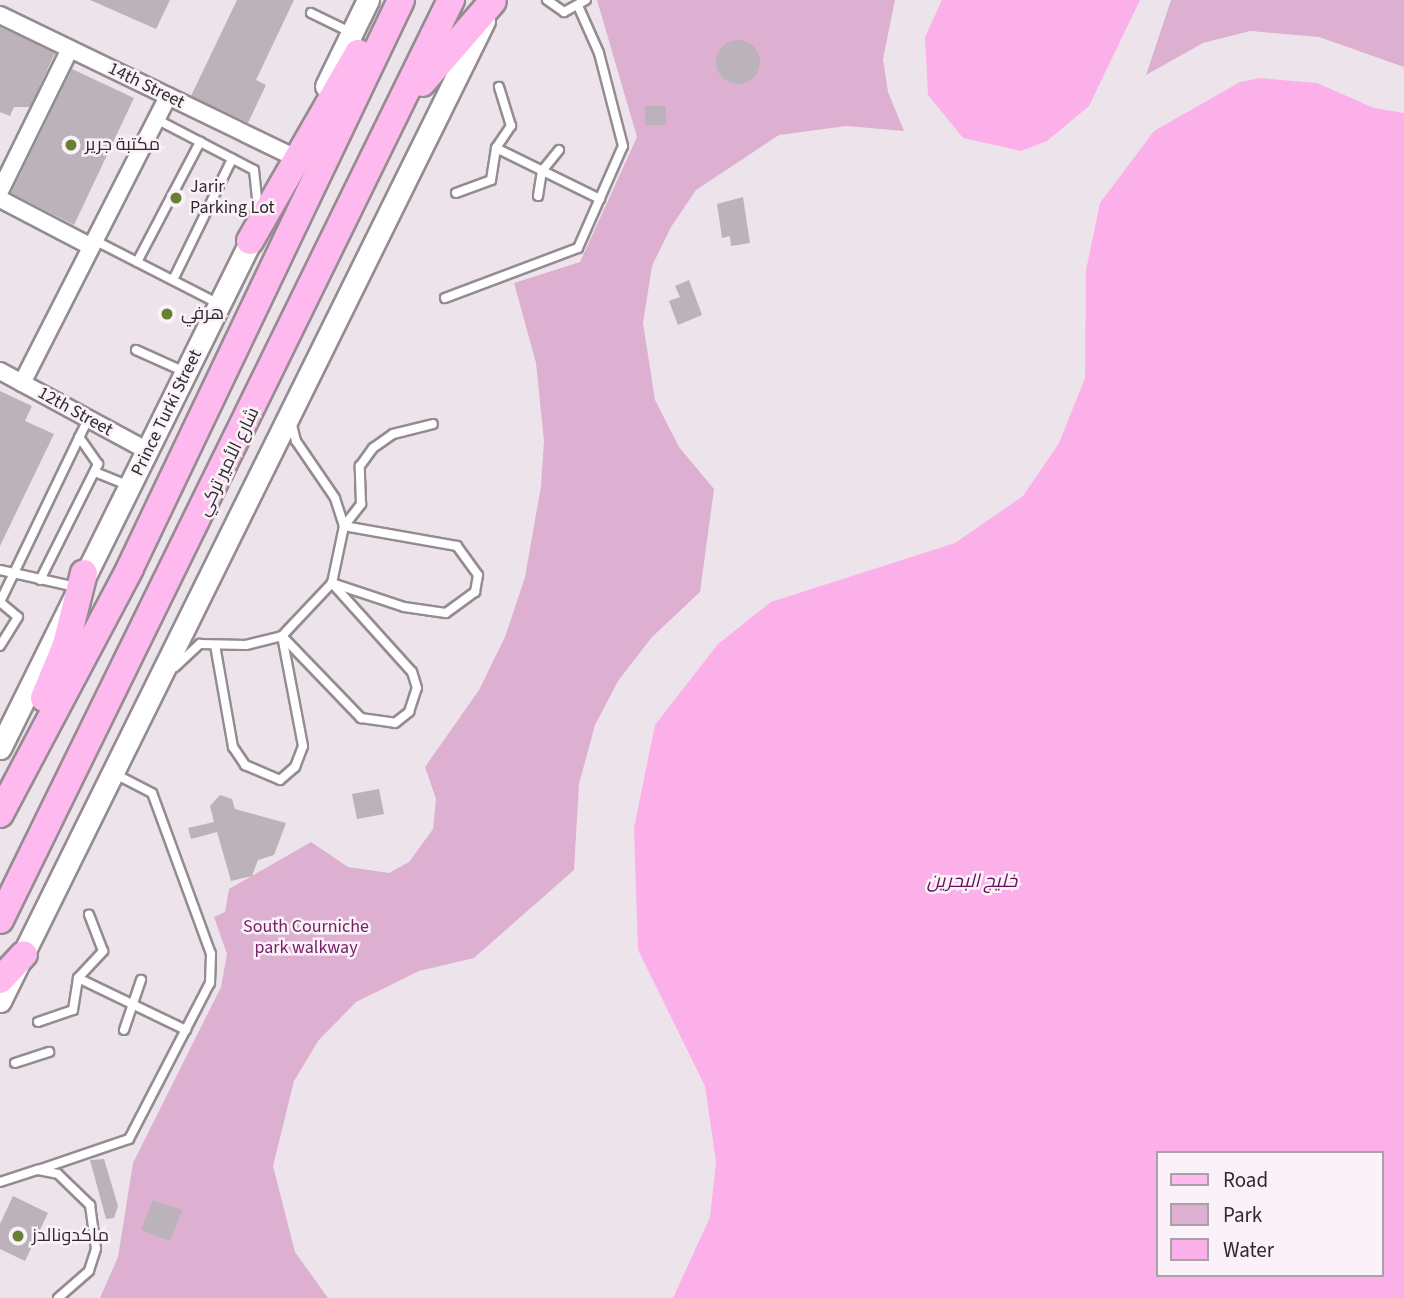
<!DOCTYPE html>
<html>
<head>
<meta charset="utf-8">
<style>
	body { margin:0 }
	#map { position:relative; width:1404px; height:1298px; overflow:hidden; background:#ede4eb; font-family:"Source Sans 3",Cairo,sans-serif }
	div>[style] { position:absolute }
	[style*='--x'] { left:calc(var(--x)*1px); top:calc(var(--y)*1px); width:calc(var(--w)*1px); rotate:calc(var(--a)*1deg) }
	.green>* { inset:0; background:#ddb0d2 }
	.water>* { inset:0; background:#fcb0ea }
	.building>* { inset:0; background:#bbb3b9 }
	.round { border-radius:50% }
	.roads { filter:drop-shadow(2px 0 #948c91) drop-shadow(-2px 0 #948c91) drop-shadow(0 2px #948c91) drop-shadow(0 -2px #948c91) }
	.service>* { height:8px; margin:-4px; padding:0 4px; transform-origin:4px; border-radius:4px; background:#fff }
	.minor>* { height:16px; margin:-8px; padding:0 8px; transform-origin:8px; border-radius:8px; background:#fff }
	.tertiary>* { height:21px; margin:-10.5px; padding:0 10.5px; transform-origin:10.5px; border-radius:10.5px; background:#fff }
	.primary>* { height:26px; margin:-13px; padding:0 13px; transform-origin:13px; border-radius:13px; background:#feb9ef }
	.dots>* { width:19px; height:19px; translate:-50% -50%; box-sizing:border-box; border:4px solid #faf2f8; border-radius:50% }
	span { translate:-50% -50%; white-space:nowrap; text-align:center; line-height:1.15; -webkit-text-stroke:5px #faf2f8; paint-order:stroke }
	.street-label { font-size:18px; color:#2e2b2d }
	.poi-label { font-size:18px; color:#2e2b2d }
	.left { translate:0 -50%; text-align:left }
	.park-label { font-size:18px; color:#772168 }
	.water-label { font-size:19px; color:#68105b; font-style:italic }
	.legend { position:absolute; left:1156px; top:1151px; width:228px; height:126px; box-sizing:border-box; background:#faf2f8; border:2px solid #a8a2a7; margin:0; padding:9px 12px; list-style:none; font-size:21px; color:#2e2b2d }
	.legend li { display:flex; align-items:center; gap:14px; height:35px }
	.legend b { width:35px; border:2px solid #a8a2a7 }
</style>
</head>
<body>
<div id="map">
	<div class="green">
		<div style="clip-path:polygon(597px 0,895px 0,883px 59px,888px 92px,904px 131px,846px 126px,779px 135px,696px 190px,671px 227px,652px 266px,643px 323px,655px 400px,679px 447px,714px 489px,700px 592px,652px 637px,618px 681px,595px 725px,579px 784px,574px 870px,474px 958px,419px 971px,356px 1002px,318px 1041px,294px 1081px,273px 1166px,295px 1252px,328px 1298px,100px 1298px,118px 1257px,133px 1163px,221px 987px,227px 954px,214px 917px,225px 912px,229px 889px,311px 842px,348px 867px,389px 873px,409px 862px,433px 829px,436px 799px,425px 767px,479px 690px,505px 637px,525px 577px,541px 486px,544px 441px,536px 363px,514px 283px,580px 262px,637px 137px)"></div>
		<div style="clip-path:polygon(1171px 0,1404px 0,1404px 67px,1319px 37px,1250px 31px,1203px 43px,1146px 75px)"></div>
	</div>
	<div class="water">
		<div style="clip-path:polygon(942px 0,1140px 0,1089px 106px,1047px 141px,1021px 151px,963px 138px,928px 95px,925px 37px)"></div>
		<div style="clip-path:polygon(evenodd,1260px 78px,1317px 83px,1374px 108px,1404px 113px,1404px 1298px,673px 1298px,710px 1217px,716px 1162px,705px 1086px,638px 950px,634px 828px,655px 725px,718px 644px,771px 602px,955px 543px,1023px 496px,1059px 443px,1085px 378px,1086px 270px,1100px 203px,1154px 131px,1240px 82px,1260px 78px,1157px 1153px,1381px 1153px,1381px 1275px,1157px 1275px,1157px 1153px)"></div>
	</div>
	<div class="building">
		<div style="clip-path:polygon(90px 0,170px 0,156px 29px)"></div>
		<div style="clip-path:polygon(237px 0,294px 0,256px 80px,266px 85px,248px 123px,191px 96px)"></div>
		<div style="clip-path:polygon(0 27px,55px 53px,30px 107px,14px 107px,10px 116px,0 112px)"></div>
		<div class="round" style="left:716px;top:40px;width:44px;height:44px"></div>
		<div style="clip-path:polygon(72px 69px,134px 98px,74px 225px,11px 193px)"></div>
		<div style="clip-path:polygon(645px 106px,666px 106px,666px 125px,645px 125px)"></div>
		<div style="clip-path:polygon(743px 197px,750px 243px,731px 246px,730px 236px,722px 238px,717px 204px)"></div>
		<div style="clip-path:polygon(689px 280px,702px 315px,678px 325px,669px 301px,680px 297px,675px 286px)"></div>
		<div style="clip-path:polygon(0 391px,32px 406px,25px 421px,54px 434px,0 546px)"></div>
		<div style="clip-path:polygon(379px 789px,384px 814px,357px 819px,352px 794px)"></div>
		<div style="clip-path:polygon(220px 795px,232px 799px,235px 809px,286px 823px,274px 855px,258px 860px,252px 876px,231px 881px,217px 832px,191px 839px,188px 828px,214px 822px,210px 806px)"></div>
		<div style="clip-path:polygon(104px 1159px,118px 1206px,114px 1218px,106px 1219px,90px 1160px)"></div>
		<div style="clip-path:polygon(13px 1196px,48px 1213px,25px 1261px,0 1249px,0 1224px)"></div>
		<div style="clip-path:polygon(153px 1200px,182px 1210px,170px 1241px,141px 1230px)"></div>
	</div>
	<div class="roads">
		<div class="service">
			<div style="--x:547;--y:0;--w:21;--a:35"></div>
			<div style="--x:564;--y:12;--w:25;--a:-29"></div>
			<div style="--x:311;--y:13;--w:46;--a:26"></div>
			<div style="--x:156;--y:119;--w:110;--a:27.5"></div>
			<div style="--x:254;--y:170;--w:39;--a:84"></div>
			<div style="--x:496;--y:148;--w:116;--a:26.1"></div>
			<div style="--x:456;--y:193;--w:37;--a:-20"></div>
			<div style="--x:491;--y:180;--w:32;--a:-81"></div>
			<div style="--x:496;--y:148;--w:27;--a:-56"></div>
			<div style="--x:511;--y:126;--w:41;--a:-107.1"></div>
			<div style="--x:538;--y:196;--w:25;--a:-81"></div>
			<div style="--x:542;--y:171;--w:27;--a:-51"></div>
			<div style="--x:94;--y:240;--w:140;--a:27.1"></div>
			<div style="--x:137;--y:262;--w:136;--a:-62.3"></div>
			<div style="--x:173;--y:280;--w:135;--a:-64"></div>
			<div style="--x:445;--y:298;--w:142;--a:-20.6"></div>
			<div style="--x:578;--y:248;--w:111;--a:-66.2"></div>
			<div style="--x:623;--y:146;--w:96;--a:-104.5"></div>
			<div style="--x:599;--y:53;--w:49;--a:-114"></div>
			<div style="--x:136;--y:350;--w:54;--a:24.2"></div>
			<div style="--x:95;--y:472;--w:35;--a:22"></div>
			<div style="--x:344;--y:526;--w:28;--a:-52"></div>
			<div style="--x:361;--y:504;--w:38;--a:-92"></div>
			<div style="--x:360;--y:466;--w:22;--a:-54"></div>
			<div style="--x:373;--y:448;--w:24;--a:-35"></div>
			<div style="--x:393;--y:434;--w:41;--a:-14"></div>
			<div style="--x:0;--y:570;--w:78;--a:12.6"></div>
			<div style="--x:40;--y:580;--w:130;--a:-63.4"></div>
			<div style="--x:98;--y:464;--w:33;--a:-125"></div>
			<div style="--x:332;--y:583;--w:76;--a:18.4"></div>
			<div style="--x:404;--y:607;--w:42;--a:8.1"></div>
			<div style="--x:446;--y:613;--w:36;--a:-36"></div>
			<div style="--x:475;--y:592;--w:17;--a:-80"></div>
			<div style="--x:478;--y:575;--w:36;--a:-126"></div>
			<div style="--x:457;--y:546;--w:115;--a:-170"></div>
			<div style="--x:0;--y:602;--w:203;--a:-64.3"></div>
			<div style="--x:0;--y:602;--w:23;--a:40"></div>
			<div style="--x:18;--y:617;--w:34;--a:122"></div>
			<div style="--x:282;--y:636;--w:114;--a:46.1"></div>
			<div style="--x:361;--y:718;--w:34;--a:8"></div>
			<div style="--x:395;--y:723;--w:18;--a:-38"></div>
			<div style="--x:409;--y:712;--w:25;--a:-72"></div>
			<div style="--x:417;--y:688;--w:17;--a:-107"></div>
			<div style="--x:412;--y:672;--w:120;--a:-132"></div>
			<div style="--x:215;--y:645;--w:104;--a:80"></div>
			<div style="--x:233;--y:747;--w:22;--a:56"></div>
			<div style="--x:245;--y:765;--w:38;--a:23"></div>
			<div style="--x:280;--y:780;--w:20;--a:-41"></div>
			<div style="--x:295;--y:767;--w:22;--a:-69"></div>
			<div style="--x:303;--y:746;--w:112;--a:-100.8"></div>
			<div style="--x:175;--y:667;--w:34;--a:-43"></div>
			<div style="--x:200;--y:644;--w:46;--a:1.2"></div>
			<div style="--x:246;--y:645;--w:37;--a:-14"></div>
			<div style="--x:282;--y:636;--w:73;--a:-46.7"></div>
			<div style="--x:332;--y:583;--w:58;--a:-78.1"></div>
			<div style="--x:344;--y:526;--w:29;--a:-108"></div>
			<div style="--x:335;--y:498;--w:69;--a:-124.4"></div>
			<div style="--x:296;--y:441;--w:21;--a:-104"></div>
			<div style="--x:78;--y:978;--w:120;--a:25.7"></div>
			<div style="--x:38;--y:1022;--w:37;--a:-19"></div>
			<div style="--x:73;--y:1010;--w:32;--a:-81"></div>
			<div style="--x:78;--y:978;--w:37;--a:-47"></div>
			<div style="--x:103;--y:951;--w:39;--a:-111"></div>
			<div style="--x:124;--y:1030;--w:53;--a:-71.2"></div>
			<div style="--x:15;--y:1063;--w:36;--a:-18"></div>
			<div style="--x:38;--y:1170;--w:96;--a:-18.8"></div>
			<div style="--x:129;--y:1139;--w:176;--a:-62.6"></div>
			<div style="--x:210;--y:983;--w:29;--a:-88"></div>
			<div style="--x:211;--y:954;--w:171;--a:-110.1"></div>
			<div style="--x:152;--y:793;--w:42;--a:-152.8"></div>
			<div style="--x:0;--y:1182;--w:40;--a:-18"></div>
			<div style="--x:38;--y:1170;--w:20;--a:11"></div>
			<div style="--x:58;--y:1174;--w:45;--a:44.1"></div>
			<div style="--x:90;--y:1205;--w:44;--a:82.2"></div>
			<div style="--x:96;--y:1249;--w:23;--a:108"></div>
			<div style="--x:89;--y:1271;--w:41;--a:138.9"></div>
		</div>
		<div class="minor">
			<div style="--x:0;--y:15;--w:324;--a:25.8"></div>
			<div style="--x:0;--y:191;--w:158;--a:-63.8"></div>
			<div style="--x:0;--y:199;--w:102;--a:27.6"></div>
			<div style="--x:0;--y:371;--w:170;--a:28.4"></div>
			<div style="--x:22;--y:383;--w:322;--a:-63"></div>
		</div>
		<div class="tertiary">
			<div style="--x:326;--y:86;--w:96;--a:-64"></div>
			<div style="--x:0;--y:748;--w:580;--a:-63.7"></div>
			<div style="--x:0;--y:1001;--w:1093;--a:-63.72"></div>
		</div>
		<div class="primary">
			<div style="--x:422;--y:83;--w:108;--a:-49.1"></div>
			<div style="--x:250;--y:241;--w:217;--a:-60.1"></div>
			<div style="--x:44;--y:698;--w:57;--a:-67.5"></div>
			<div style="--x:66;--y:645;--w:74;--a:-76"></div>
			<div style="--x:0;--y:814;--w:278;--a:-62.1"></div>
			<div style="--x:130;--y:568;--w:629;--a:-64.49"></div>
			<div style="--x:0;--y:920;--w:1025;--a:-63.89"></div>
			<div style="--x:0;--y:980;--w:35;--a:-47"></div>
		</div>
	</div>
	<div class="dots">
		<div style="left:71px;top:145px;background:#678134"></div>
		<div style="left:176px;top:198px;background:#678134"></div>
		<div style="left:167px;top:314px;background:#678134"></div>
		<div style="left:18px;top:1236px;background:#678134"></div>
	</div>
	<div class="street-label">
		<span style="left:146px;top:86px;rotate:26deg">14th Street</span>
		<span style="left:75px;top:412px;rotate:29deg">12th Street</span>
		<span style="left:167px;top:413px;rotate:-64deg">Prince Turki Street</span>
		<span style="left:229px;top:462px;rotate:-64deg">شارع الأمير تركي</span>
	</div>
	<div class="poi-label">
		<span class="left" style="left:85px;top:145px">مكتبة جرير</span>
		<span class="left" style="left:190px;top:198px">Jarir<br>Parking Lot</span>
		<span class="left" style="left:181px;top:314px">هرفي</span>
		<span class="left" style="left:32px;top:1236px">ماكدونالدز</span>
	</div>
	<div class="park-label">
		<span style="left:306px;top:938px">South Courniche<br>park walkway</span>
	</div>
	<div class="water-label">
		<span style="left:972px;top:882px">خليج البحرين</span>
	</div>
	<ul class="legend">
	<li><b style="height:9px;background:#feb9ef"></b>Road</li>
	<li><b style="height:19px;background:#ddb0d2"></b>Park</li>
	<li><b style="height:19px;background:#fcb0ea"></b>Water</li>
	</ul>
</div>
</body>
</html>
